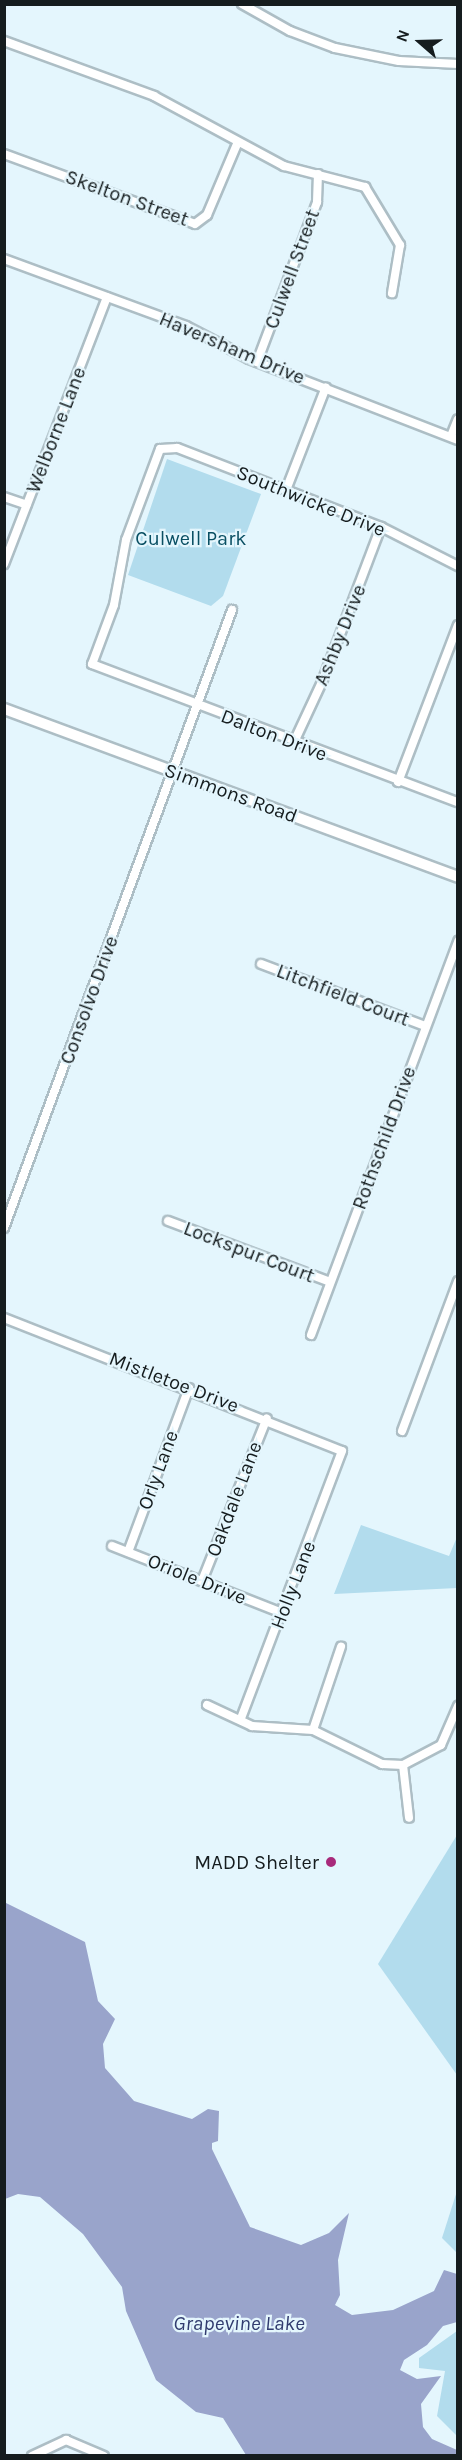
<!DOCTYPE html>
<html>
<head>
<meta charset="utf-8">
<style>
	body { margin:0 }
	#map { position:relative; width:462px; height:2460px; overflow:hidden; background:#e4f6fd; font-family:Karla,sans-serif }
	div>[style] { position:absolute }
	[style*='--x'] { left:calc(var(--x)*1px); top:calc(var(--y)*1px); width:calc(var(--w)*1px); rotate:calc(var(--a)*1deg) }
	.green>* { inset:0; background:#b2dced }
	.water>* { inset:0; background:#99a4cb }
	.roads { filter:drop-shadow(2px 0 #adbec5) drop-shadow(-2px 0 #adbec5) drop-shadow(0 2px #adbec5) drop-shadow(0 -2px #adbec5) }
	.minor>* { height:8px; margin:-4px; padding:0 4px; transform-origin:4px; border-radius:4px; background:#fff }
	.tertiary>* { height:10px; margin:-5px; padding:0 5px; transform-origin:5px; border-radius:5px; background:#fff }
	.dots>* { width:16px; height:16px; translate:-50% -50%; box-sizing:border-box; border:3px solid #e4f6fd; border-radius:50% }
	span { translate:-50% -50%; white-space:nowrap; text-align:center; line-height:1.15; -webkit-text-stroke:4.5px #e4f6fd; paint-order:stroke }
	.street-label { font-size:20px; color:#151c1e }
	.park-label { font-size:20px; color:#094f63 }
	.poi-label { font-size:20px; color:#151c1e }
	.right { translate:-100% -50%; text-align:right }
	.water-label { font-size:21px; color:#313c6f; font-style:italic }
	.frame { position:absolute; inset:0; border:6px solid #151c1e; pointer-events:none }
	.north { position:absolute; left:390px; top:12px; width:60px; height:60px; -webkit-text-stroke:4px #e4f6fd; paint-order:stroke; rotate:290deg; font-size:16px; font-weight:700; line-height:24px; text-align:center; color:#151c1e }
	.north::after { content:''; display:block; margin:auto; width:21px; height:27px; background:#151c1e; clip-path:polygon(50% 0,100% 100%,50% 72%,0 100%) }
</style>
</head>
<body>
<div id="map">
	<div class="green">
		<div style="clip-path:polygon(167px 459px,261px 494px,223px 596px,211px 606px,128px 575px)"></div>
		<div style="clip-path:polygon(361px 1525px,449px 1556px,457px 1537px,457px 1588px,334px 1594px)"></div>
		<div style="clip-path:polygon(457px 1835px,457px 2075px,378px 1964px)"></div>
		<div style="clip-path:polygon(457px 2191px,458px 2253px,457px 2253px,442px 2238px)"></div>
		<div style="clip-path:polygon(457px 2331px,457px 2436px,437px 2416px,445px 2371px,419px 2368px,419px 2358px)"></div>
	</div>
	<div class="water">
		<div style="clip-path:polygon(4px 1902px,85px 1942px,98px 2001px,115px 2019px,103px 2044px,105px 2068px,134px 2101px,192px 2119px,208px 2109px,219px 2111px,218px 2141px,212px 2143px,212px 2149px,250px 2227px,301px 2245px,329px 2233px,349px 2213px,338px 2260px,340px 2295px,335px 2305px,352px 2315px,393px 2310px,434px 2291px,444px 2270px,457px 2274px,457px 2322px,443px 2326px,427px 2345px,404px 2360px,400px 2370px,417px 2379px,441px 2376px,421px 2404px,423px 2427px,432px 2439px,457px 2450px,457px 2455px,246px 2455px,223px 2418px,196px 2412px,156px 2380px,126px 2311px,122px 2287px,83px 2234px,40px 2197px,18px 2194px,5px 2199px)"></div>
	</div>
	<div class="roads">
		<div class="minor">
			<div style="--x:242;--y:4;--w:55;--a:29.4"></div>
			<div style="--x:290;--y:31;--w:48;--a:20.7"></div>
			<div style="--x:335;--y:48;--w:65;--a:11.5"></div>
			<div style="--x:399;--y:61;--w:59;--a:2.9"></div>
			<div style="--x:4;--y:41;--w:160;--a:20.1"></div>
			<div style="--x:154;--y:96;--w:148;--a:28.3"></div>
			<div style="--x:284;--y:166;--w:84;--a:14.5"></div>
			<div style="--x:365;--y:187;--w:68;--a:58.9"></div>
			<div style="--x:400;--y:245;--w:49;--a:99.5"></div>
			<div style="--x:4;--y:154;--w:203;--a:20.1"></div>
			<div style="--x:195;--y:224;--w:15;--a:-37"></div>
			<div style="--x:207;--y:215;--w:77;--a:-67.1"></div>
			<div style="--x:4;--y:259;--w:194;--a:20.2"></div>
			<div style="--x:186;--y:326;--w:71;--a:27.6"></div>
			<div style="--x:249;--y:359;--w:224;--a:21.2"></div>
			<div style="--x:257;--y:362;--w:171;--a:-69.4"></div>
			<div style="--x:317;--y:202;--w:28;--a:-88"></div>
			<div style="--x:451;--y:436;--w:18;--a:-68"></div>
			<div style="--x:286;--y:490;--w:110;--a:-68.8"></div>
			<div style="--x:4;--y:497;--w:24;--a:19"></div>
			<div style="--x:4;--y:564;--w:286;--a:-68.9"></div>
			<div style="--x:458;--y:566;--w:86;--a:-153.1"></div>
			<div style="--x:381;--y:527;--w:219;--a:-158.8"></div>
			<div style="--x:177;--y:448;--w:17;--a:177"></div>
			<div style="--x:160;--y:449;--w:97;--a:110.5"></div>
			<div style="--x:126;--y:540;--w:66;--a:100.5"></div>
			<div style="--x:114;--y:605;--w:63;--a:110.4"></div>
			<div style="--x:92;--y:664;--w:391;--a:20.7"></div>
			<div style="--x:294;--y:742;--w:66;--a:-65"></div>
			<div style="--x:322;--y:682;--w:166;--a:-69.2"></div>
			<div style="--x:398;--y:782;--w:168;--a:-69.1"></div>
			<div style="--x:261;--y:964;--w:175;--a:20.7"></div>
			<div style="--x:168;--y:1221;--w:173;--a:20.6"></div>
			<div style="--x:4;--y:1228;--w:659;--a:-69.75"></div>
			<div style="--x:4;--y:1318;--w:363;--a:21.5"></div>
			<div style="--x:342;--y:1451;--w:285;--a:110.7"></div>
			<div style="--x:311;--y:1335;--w:421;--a:-69.5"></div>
			<div style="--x:402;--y:1431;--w:160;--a:-69.5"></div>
			<div style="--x:112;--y:1546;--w:183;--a:21.5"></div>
			<div style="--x:128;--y:1552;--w:175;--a:-69.6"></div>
			<div style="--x:202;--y:1581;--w:175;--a:-68.3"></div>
			<div style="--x:207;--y:1705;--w:50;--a:25"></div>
			<div style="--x:252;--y:1726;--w:61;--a:3.8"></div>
			<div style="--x:313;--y:1730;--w:77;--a:26.2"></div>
			<div style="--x:382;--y:1764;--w:21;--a:3"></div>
			<div style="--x:403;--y:1765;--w:43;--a:-27.8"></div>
			<div style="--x:441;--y:1745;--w:43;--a:-66.4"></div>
			<div style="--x:313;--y:1730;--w:88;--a:-71.4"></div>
			<div style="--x:403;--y:1765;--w:53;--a:83.5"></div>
			<div style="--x:32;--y:2456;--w:38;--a:-25"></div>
			<div style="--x:66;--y:2440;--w:41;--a:22.8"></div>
		</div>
		<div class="tertiary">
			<div style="--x:4;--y:709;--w:484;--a:20.3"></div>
		</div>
	</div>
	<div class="dots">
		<div style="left:331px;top:1862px;background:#a82a7b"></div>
	</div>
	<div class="street-label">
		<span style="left:127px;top:198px;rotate:20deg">Skelton Street</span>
		<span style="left:292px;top:269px;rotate:-70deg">Culwell Street</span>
		<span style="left:232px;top:348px;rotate:23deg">Haversham Drive</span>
		<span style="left:56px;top:430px;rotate:-69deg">Welborne Lane</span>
		<span style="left:311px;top:501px;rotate:22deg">Southwicke Drive</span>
		<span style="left:340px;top:635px;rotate:-68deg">Ashby Drive</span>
		<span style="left:274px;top:735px;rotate:21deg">Dalton Drive</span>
		<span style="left:231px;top:793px;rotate:20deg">Simmons Road</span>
		<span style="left:343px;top:995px;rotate:21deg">Litchfield Court</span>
		<span style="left:89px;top:1000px;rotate:-70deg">Consolvo Drive</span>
		<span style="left:384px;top:1138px;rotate:-70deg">Rothschild Drive</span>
		<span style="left:249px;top:1252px;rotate:21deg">Lockspur Court</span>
		<span style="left:174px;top:1382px;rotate:21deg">Mistletoe Drive</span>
		<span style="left:158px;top:1470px;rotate:-70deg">Orly Lane</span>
		<span style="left:234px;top:1499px;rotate:-69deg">Oakdale Lane</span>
		<span style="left:197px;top:1579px;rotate:22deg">Oriole Drive</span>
		<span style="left:293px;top:1585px;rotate:-69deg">Holly Lane</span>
	</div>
	<div class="park-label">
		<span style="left:191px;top:538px">Culwell Park</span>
	</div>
	<div class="poi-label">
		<span class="right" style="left:319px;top:1862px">MADD Shelter</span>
	</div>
	<div class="water-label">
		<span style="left:239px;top:2323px">Grapevine Lake</span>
	</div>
	<div class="frame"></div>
	<div class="north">N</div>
</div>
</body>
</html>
